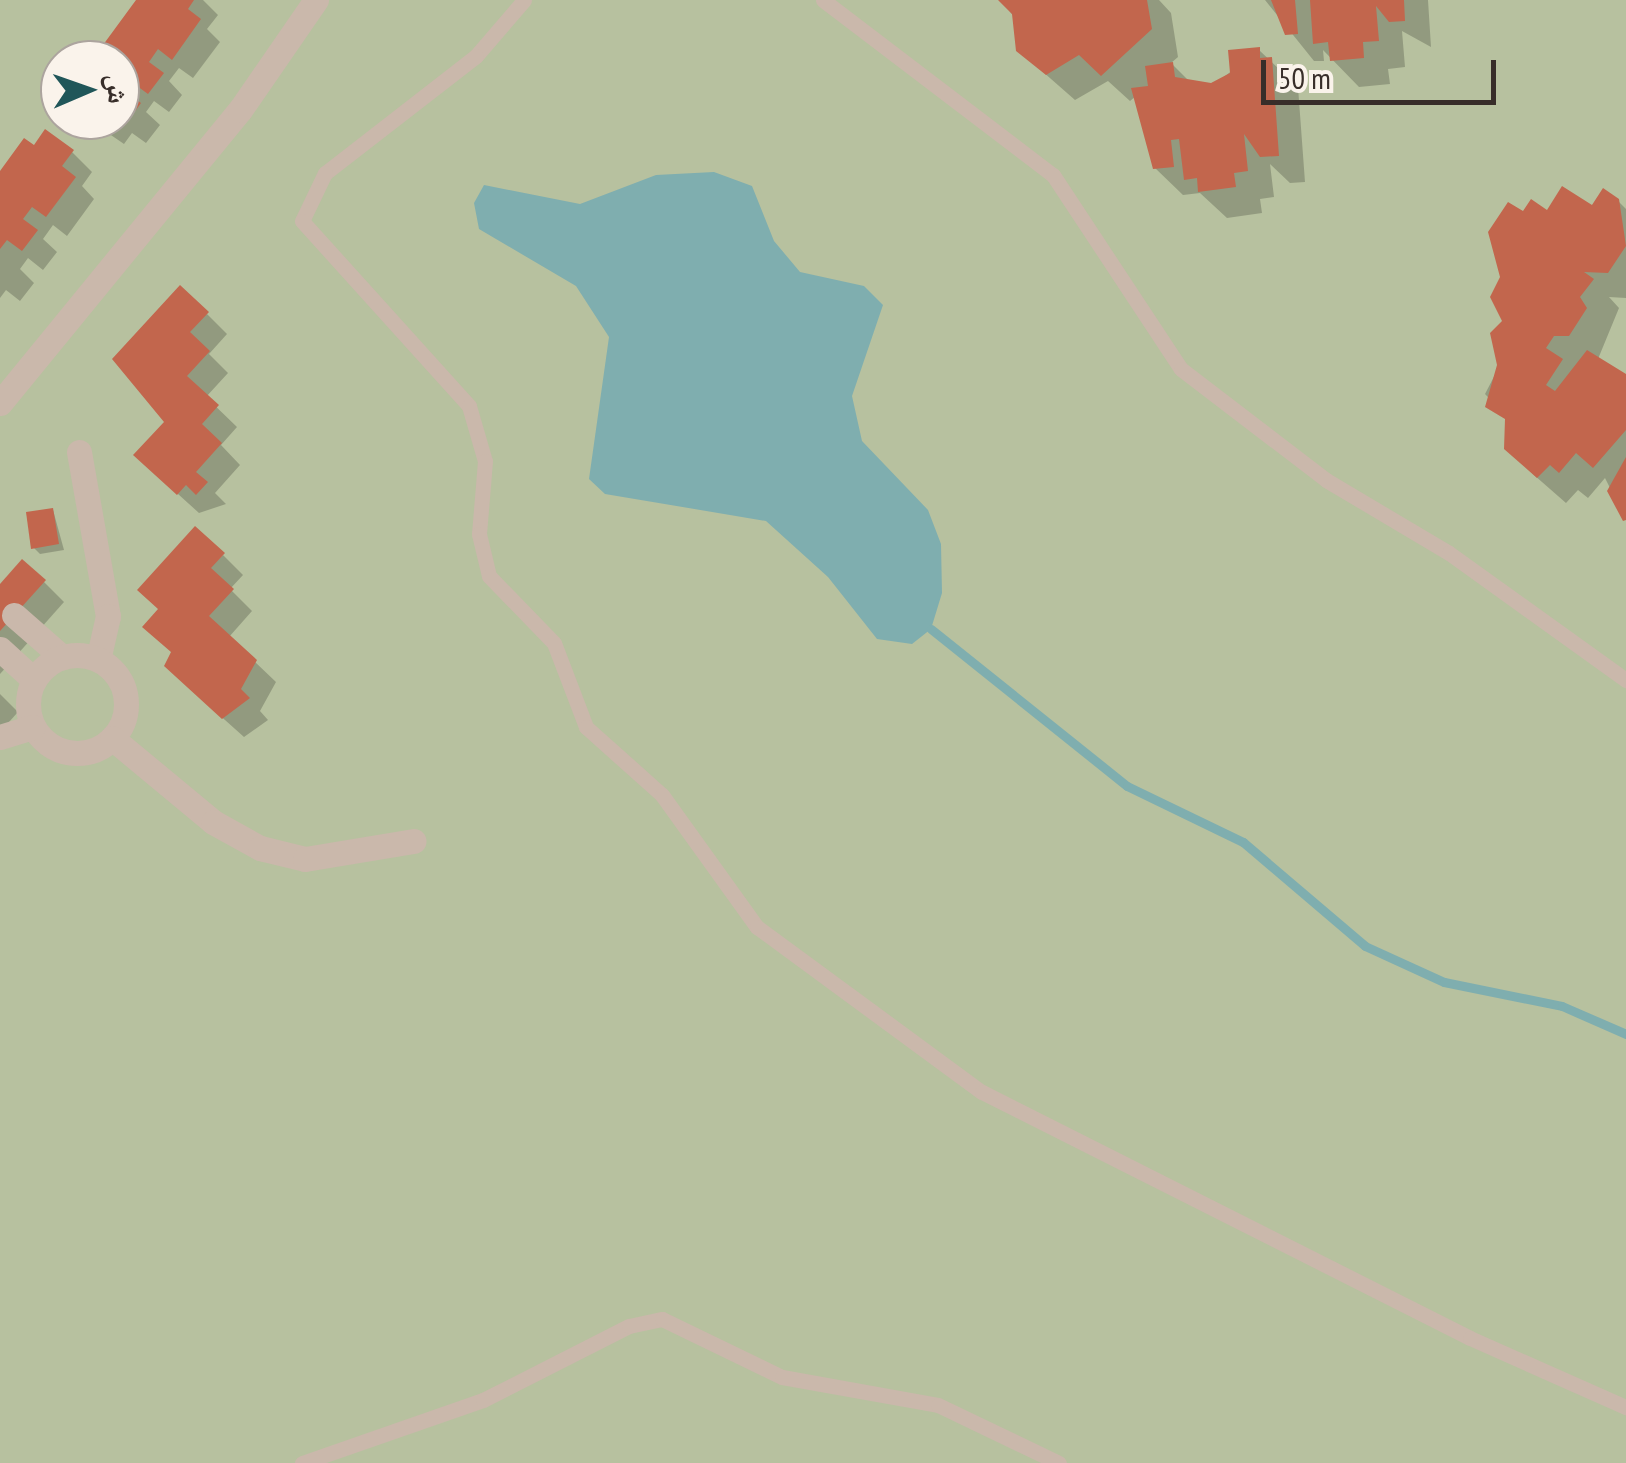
<!DOCTYPE html>
<html>
<head>
<meta charset="utf-8">
<style>
	body { margin:0 }
	#map { position:relative; width:1626px; height:1463px; overflow:hidden; background:#f2e9df; font-family:"PT Sans Narrow","Noto Naskh Arabic",sans-serif }
	div>[style] { position:absolute }
	[style*='--x'] { left:calc(var(--x)*1px); top:calc(var(--y)*1px); width:calc(var(--w)*1px); rotate:calc(var(--a)*1deg) }
	.green>* { inset:0; background:#b7c19f }
	.water>* { inset:0; background:#7faeaf }
	.shadow>* { inset:0; background:#0003 }
	.stream>* { height:9px; margin:-4.5px; padding:0 4.5px; transform-origin:4.5px; border-radius:4.5px; background:#7faeaf }
	.building>* { inset:0; background:#c2664d }
	.service>* { height:15px; margin:-7.5px; padding:0 7.5px; transform-origin:7.5px; border-radius:7.5px; background:#cab8ab }
	.minor>* { height:25px; margin:-12.5px; padding:0 12.5px; transform-origin:12.5px; border-radius:12.5px; background:#cab8ab }
	.minor>.ring { margin:-12.5px; padding:0; box-sizing:content-box; background:none; border:25px solid #cab8ab; border-radius:50% }
	span { translate:-50% -50%; white-space:nowrap; text-align:center; line-height:1.15; -webkit-text-stroke:10px #faf3eb; paint-order:stroke }
	.north { position:absolute; left:40px; top:40px; width:100px; height:100px; box-sizing:border-box; background:#faf3eb; border:2px solid #aca49e; border-radius:50%; rotate:88deg; font-size:28px; font-weight:700; line-height:40px; text-align:center; color:#382e2a }
	.north::after { content:''; display:block; margin:auto; width:35px; height:45px; background:#205659; clip-path:polygon(50% 0,100% 100%,50% 72%,0 100%) }
	.scale { position:absolute; left:1261px; top:60px; width:235px; height:45px; box-sizing:border-box; border:5px solid #382e2a; border-top:0; padding-left:12px; font-size:30px; line-height:35px; white-space:nowrap; color:#382e2a; -webkit-text-stroke:8px #faf3eb; paint-order:stroke }
</style>
</head>
<body>
<div id="map">
	<div class="green">
		<div style="clip-path:polygon(evenodd,0 0,1626px 0,1626px 1463px,0 1463px,0 0,60px 60px,120px 60px,120px 120px,60px 120px,60px 60px)"></div>
	</div>
	<div class="water">
		<div style="clip-path:polygon(714px 172px,752px 186px,774px 241px,800px 272px,864px 286px,883px 305px,852px 396px,862px 441px,928px 510px,941px 544px,942px 593px,931px 629px,912px 644px,877px 639px,828px 577px,766px 521px,605px 494px,589px 479px,609px 337px,576px 286px,479px 229px,474px 203px,484px 185px,580px 204px,656px 175px)"></div>
	</div>
	<div class="shadow">
		<div style="clip-path:polygon(139px 0,203px 0,218px 15px,207px 29px,220px 42px,193px 78px,179px 68px,169px 81px,182px 95px,169px 112px,154px 101px,146px 112px,160px 125px,146px 143px,132px 133px,124px 144px,89px 120px,120px 120px,120px 60px,95px 60px)"></div>
		<div style="clip-path:polygon(1001px 0,1159px 0,1171px 13px,1178px 57px,1171px 63px,1190px 82px,1212px 86px,1259px 50px,1298px 87px,1305px 182px,1290px 183px,1270px 164px,1274px 197px,1260px 199px,1262px 213px,1227px 218px,1200px 193px,1183px 195px,1155px 168px,1136px 96px,1130px 101px,1108px 81px,1075px 100px,1018px 50px,1015px 18px)"></div>
		<div style="clip-path:polygon(1265px 0,1428px 0,1431px 47px,1402px 31px,1405px 67px,1388px 69px,1390px 84px,1359px 87px,1323px 50px,1324px 61px,1314px 61px)"></div>
		<div style="clip-path:polygon(35px 149px,72px 152px,92px 172px,82px 186px,94px 199px,67px 236px,53px 225px,43px 239px,57px 252px,43px 270px,28px 258px,20px 269px,34px 283px,20px 301px,6px 290px,0 298px,0 175px)"></div>
		<div style="clip-path:polygon(1618px 201px,1626px 209px,1626px 298px,1609px 297px,1619px 308px,1598px 359px,1626px 377px,1626px 520px,1605px 478px,1588px 498px,1578px 490px,1566px 503px,1534px 475px,1506px 448px,1508px 418px,1485px 394px,1500px 365px,1524px 215px)"></div>
		<div style="clip-path:polygon(207px 314px,227px 334px,209px 354px,228px 373px,206px 397px,237px 427px,221px 445px,240px 465px,215px 493px,226px 504px,199px 513px,157px 475px,167px 422px,115px 359px)"></div>
		<div style="clip-path:polygon(53px 510px,64px 550px,40px 554px,34px 548px)"></div>
		<div style="clip-path:polygon(223px 555px,243px 575px,230px 589px,252px 611px,229px 637px,276px 682px,260px 711px,268px 720px,244px 737px,187px 686px,173px 653px,146px 627px)"></div>
		<div style="clip-path:polygon(44px 582px,64px 602px,0 674px,0 588px)"></div>
		<div style="clip-path:polygon(0 694px,18px 712px,0 732px)"></div>
	</div>
	<div class="stream">
		<div style="--x:931;--y:629;--w:251;--a:38.7"></div>
		<div style="--x:1127;--y:786;--w:129;--a:25.8"></div>
		<div style="--x:1243;--y:842;--w:160;--a:40.4"></div>
		<div style="--x:1365;--y:946;--w:87;--a:24.5"></div>
		<div style="--x:1444;--y:982;--w:120;--a:11.5"></div>
		<div style="--x:1562;--y:1006;--w:70;--a:23.6"></div>
	</div>
	<div class="building">
		<div style="clip-path:polygon(136px 0,194px 0,188px 9px,201px 19px,172px 60px,158px 49px,149px 62px,164px 73px,148px 94px,133px 83px,126px 92px,141px 103px,125px 125px,120px 60px,92px 60px)"></div>
		<div style="clip-path:polygon(998px 0,1147px 0,1152px 29px,1101px 76px,1079px 55px,1046px 75px,1016px 51px,1012px 14px)"></div>
		<div style="clip-path:polygon(1271px 0,1295px 0,1298px 34px,1285px 35px)"></div>
		<div style="clip-path:polygon(1310px 0,1404px 0,1405px 21px,1389px 22px,1376px 6px,1379px 41px,1363px 42px,1364px 58px,1330px 61px,1328px 42px,1313px 44px)"></div>
		<div style="clip-path:polygon(1260px 47px,1260px 58px,1272px 57px,1279px 156px,1260px 157px,1244px 134px,1248px 171px,1234px 173px,1236px 187px,1198px 192px,1197px 178px,1184px 180px,1179px 139px,1171px 140px,1174px 167px,1153px 169px,1131px 88px,1148px 86px,1145px 66px,1173px 62px,1175px 77px,1211px 83px,1230px 73px,1228px 50px)"></div>
		<div style="clip-path:polygon(45px 129px,74px 150px,62px 166px,76px 177px,46px 217px,32px 207px,23px 219px,38px 230px,22px 251px,7px 240px,0 249px,0 171px,24px 138px,34px 145px)"></div>
		<div style="clip-path:polygon(1562px 186px,1592px 205px,1603px 188px,1619px 199px,1626px 246px,1608px 273px,1584px 272px,1594px 279px,1580px 297px,1587px 308px,1569px 336px,1554px 336px,1546px 348px,1563px 359px,1546px 385px,1555px 391px,1587px 350px,1626px 374px,1626px 430px,1593px 468px,1576px 453px,1559px 473px,1550px 465px,1537px 478px,1504px 449px,1505px 419px,1485px 407px,1497px 365px,1490px 333px,1502px 321px,1490px 297px,1500px 277px,1488px 232px,1508px 202px,1523px 211px,1531px 199px,1547px 210px)"></div>
		<div style="clip-path:polygon(180px 285px,209px 312px,190px 332px,210px 351px,187px 376px,219px 405px,202px 424px,222px 443px,196px 472px,208px 482px,196px 495px,186px 485px,177px 495px,133px 455px,164px 422px,112px 359px)"></div>
		<div style="clip-path:polygon(1626px 457px,1626px 520px,1623px 521px,1607px 491px)"></div>
		<div style="clip-path:polygon(53px 508px,59px 544px,31px 549px,26px 512px)"></div>
		<div style="clip-path:polygon(195px 526px,225px 553px,211px 568px,234px 589px,209px 616px,257px 660px,241px 689px,250px 698px,222px 719px,164px 666px,171px 652px,142px 627px,158px 609px,137px 590px)"></div>
		<div style="clip-path:polygon(22px 559px,46px 580px,0 631px,0 584px)"></div>
	</div>
	<div class="service">
		<div style="--x:524;--y:0;--w:74;--a:130.6"></div>
		<div style="--x:476;--y:56;--w:191;--a:142.2"></div>
		<div style="--x:325;--y:173;--w:53;--a:115.6"></div>
		<div style="--x:302;--y:221;--w:249;--a:47.9"></div>
		<div style="--x:469;--y:406;--w:57;--a:73.8"></div>
		<div style="--x:485;--y:461;--w:73;--a:94.7"></div>
		<div style="--x:479;--y:534;--w:43;--a:76.6"></div>
		<div style="--x:489;--y:576;--w:93;--a:45.9"></div>
		<div style="--x:554;--y:643;--w:90;--a:69.1"></div>
		<div style="--x:586;--y:727;--w:102;--a:41.8"></div>
		<div style="--x:662;--y:795;--w:163;--a:54.3"></div>
		<div style="--x:757;--y:927;--w:279;--a:36.3"></div>
		<div style="--x:982;--y:1092;--w:546;--a:26.75"></div>
		<div style="--x:1470;--y:1338;--w:171;--a:23.9"></div>
		<div style="--x:823;--y:0;--w:289;--a:37.3"></div>
		<div style="--x:1053;--y:175;--w:232;--a:56.6"></div>
		<div style="--x:1181;--y:369;--w:183;--a:37.4"></div>
		<div style="--x:1326;--y:480;--w:143;--a:30.7"></div>
		<div style="--x:1449;--y:553;--w:218;--a:35.7"></div>
		<div style="--x:302;--y:1463;--w:192;--a:-19.2"></div>
		<div style="--x:483;--y:1400;--w:164;--a:-26.9"></div>
		<div style="--x:629;--y:1326;--w:34;--a:-12"></div>
		<div style="--x:662;--y:1319;--w:133;--a:25.8"></div>
		<div style="--x:782;--y:1377;--w:158;--a:10.2"></div>
		<div style="--x:938;--y:1405;--w:134;--a:25.6"></div>
	</div>
	<div class="minor">
		<div style="--x:0;--y:403;--w:379;--a:-50.7"></div>
		<div style="--x:240;--y:110;--w:134;--a:-55.4"></div>
		<div style="--x:79;--y:452;--w:167;--a:80"></div>
		<div style="--x:108;--y:616;--w:45;--a:102.8"></div>
		<div style="--x:14;--y:615;--w:64;--a:41.2"></div>
		<div style="--x:0;--y:649;--w:46;--a:42.4"></div>
		<div class="ring" style="left:28px;top:655px;width:73px;height:73px"></div>
		<div style="--x:0;--y:737;--w:34;--a:-17"></div>
		<div style="--x:112;--y:738;--w:131;--a:39.7"></div>
		<div style="--x:213;--y:822;--w:54;--a:29"></div>
		<div style="--x:260;--y:848;--w:46;--a:13.7"></div>
		<div style="--x:305;--y:859;--w:110;--a:-9.4"></div>
	</div>
	<div class="north">ش</div>
	<div class="scale">50 m</div>
</div>
</body>
</html>
